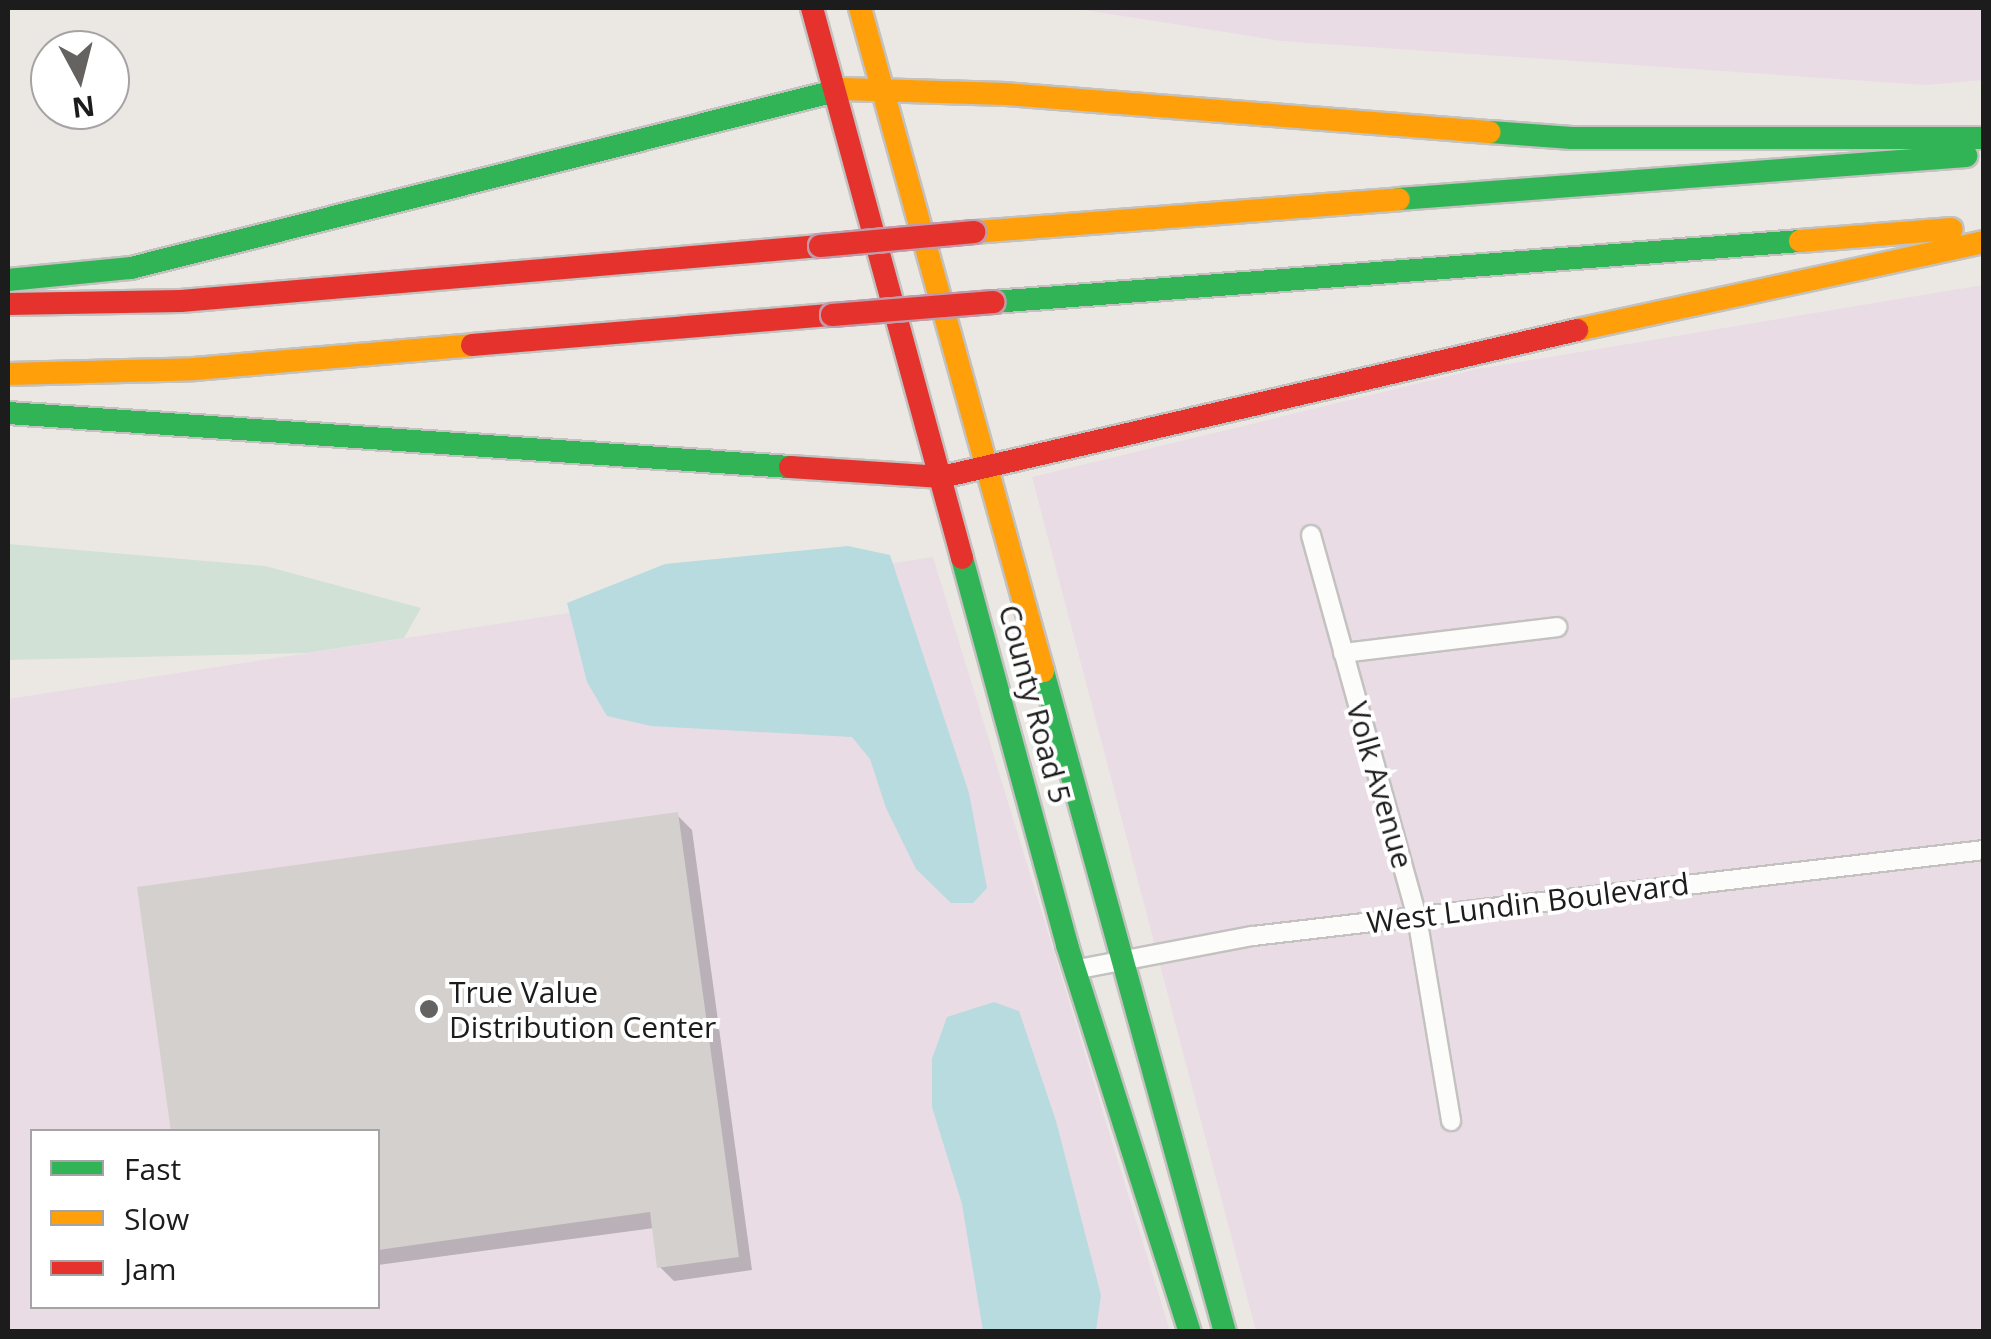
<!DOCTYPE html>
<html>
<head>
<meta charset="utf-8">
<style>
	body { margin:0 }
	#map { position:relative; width:1991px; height:1339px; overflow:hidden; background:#ebe8e4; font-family:"Open Sans",sans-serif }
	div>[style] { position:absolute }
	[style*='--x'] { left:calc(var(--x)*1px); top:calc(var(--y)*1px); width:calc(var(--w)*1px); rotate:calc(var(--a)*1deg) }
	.industrial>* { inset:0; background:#e9dce5 }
	.wetland>* { inset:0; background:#d2e1d6 }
	.water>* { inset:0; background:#b7dbdf }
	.shadow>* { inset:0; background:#0003 }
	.building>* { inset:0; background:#d3d0cd }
	.roads { filter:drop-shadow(2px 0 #c3c2c0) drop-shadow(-2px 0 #c3c2c0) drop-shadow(0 2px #c3c2c0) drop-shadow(0 -2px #c3c2c0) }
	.street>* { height:18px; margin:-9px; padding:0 9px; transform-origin:9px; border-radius:9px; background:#fcfcfb }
	.fast>* { height:22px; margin:-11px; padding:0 11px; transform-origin:11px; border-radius:11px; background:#30b455 }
	.slow>* { height:22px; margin:-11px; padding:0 11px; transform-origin:11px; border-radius:11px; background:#ff9f0a }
	.jam>* { height:22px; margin:-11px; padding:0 11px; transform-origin:11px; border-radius:11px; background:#e5322d }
	.bridges { filter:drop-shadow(2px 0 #c19baa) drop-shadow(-2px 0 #c19baa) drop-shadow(0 2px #c19baa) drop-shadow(0 -2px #c19baa) }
	.jam-bridge>* { height:22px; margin:-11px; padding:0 11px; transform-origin:11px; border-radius:11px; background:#e5322d }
	.dots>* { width:28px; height:28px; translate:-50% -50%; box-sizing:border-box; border:5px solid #fff; border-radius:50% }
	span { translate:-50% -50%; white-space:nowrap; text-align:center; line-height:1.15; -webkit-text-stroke:8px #fff; paint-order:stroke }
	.street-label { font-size:30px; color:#1c1c1c }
	.poi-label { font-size:30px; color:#1c1c1c }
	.left { translate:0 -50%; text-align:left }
	.frame { position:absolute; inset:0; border:10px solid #1c1c1c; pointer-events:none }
	.legend { position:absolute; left:30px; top:1129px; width:350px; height:180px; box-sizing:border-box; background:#fff; border:2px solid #a4a4a4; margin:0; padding:12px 18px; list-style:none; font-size:30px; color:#1c1c1c }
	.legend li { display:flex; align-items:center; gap:20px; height:50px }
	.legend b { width:50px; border:2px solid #a4a4a4 }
	.north { position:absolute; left:30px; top:30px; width:100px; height:100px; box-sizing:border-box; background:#fff; border:2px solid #a4a4a4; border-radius:50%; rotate:173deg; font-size:28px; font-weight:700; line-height:40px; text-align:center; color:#1c1c1c }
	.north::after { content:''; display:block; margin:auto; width:35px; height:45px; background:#646362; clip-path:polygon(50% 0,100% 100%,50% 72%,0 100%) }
</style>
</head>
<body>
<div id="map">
	<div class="industrial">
		<div style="clip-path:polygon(1072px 8px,1983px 8px,1983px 80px,1926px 85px,1281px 41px)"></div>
		<div style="clip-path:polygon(1983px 285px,1983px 1331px,1256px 1331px,1032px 477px,1478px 369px)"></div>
		<div style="clip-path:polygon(evenodd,933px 557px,1170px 1331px,8px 1332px,8px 699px,933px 557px,32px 1132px,378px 1132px,378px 1306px,32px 1306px,32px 1132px)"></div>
	</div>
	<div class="wetland">
		<div style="clip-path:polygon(8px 544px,265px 566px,421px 608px,404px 638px,306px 653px,8px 660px)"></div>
	</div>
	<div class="water">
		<div style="clip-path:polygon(848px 546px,890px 555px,969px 793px,987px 888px,973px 903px,951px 903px,916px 869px,886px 808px,870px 759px,852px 737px,651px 726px,607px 716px,587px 682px,567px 603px,665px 564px)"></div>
		<div style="clip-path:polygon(994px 1002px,1019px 1011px,1056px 1121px,1101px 1295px,1096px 1331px,983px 1331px,962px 1204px,932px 1107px,932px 1059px,947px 1017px)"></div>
	</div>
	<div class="shadow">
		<div style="clip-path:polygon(677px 815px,692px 830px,752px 1270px,674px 1281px,660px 1267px,654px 1228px,378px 1265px,378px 1132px)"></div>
	</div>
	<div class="building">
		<div style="clip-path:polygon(678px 812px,739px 1257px,657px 1268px,650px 1212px,378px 1250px,378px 1132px,171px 1132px,137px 887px)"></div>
	</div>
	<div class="roads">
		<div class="street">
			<div style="--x:1311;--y:535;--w:396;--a:74.5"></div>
			<div style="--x:1417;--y:917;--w:207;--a:80.5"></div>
			<div style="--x:1343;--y:653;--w:216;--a:-6.9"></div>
			<div style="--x:1074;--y:970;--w:182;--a:-10.8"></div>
			<div style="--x:1253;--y:936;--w:736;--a:-6.71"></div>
		</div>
		<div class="fast">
			<div style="--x:1490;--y:132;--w:82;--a:4.2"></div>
			<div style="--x:1572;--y:138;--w:412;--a:0"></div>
			<div style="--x:1399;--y:199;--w:569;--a:-4.34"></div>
			<div style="--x:8;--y:280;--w:124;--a:-5.6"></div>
			<div style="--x:131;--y:268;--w:734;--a:-14.11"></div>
			<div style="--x:993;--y:302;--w:809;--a:-4.32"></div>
			<div style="--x:8;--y:413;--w:784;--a:3.95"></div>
			<div style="--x:962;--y:558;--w:401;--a:74.8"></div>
			<div style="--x:1067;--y:945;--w:406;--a:72.4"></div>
			<div style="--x:1043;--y:671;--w:686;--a:74.61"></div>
		</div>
		<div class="slow">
			<div style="--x:860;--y:8;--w:688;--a:74.57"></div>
			<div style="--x:843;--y:89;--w:162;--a:1.8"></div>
			<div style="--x:1005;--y:94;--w:486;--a:4.5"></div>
			<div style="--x:974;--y:232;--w:426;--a:-4.4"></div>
			<div style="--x:1800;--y:241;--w:152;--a:-4.5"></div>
			<div style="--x:1577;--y:330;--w:416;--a:-12.2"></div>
			<div style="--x:8;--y:374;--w:186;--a:-1.5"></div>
			<div style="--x:194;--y:369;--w:279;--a:-4.9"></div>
		</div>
		<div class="jam">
			<div style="--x:812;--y:8;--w:570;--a:74.74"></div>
			<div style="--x:8;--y:304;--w:173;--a:-1"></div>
			<div style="--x:181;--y:301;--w:641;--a:-4.92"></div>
			<div style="--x:472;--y:345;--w:361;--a:-4.8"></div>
			<div style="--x:790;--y:467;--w:152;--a:3.8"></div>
			<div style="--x:942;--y:477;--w:652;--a:-13.03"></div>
		</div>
	</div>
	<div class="bridges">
		<div class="jam-bridge">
			<div style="--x:820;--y:246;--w:155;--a:-5.2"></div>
			<div style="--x:832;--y:315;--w:162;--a:-4.6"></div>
		</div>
	</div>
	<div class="dots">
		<div style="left:429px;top:1009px;background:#646362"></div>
	</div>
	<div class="street-label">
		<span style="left:1035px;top:704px;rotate:75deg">County Road 5</span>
		<span style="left:1380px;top:785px;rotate:74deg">Volk Avenue</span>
		<span style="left:1528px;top:903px;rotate:-7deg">West Lundin Boulevard</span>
	</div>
	<div class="poi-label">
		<span class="left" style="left:449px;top:1009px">True Value<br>Distribution Center</span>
	</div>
	<div class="frame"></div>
	<ul class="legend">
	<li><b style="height:12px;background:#30b455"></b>Fast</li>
	<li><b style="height:12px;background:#ff9f0a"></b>Slow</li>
	<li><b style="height:12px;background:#e5322d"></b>Jam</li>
	</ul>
	<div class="north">N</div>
</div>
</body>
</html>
